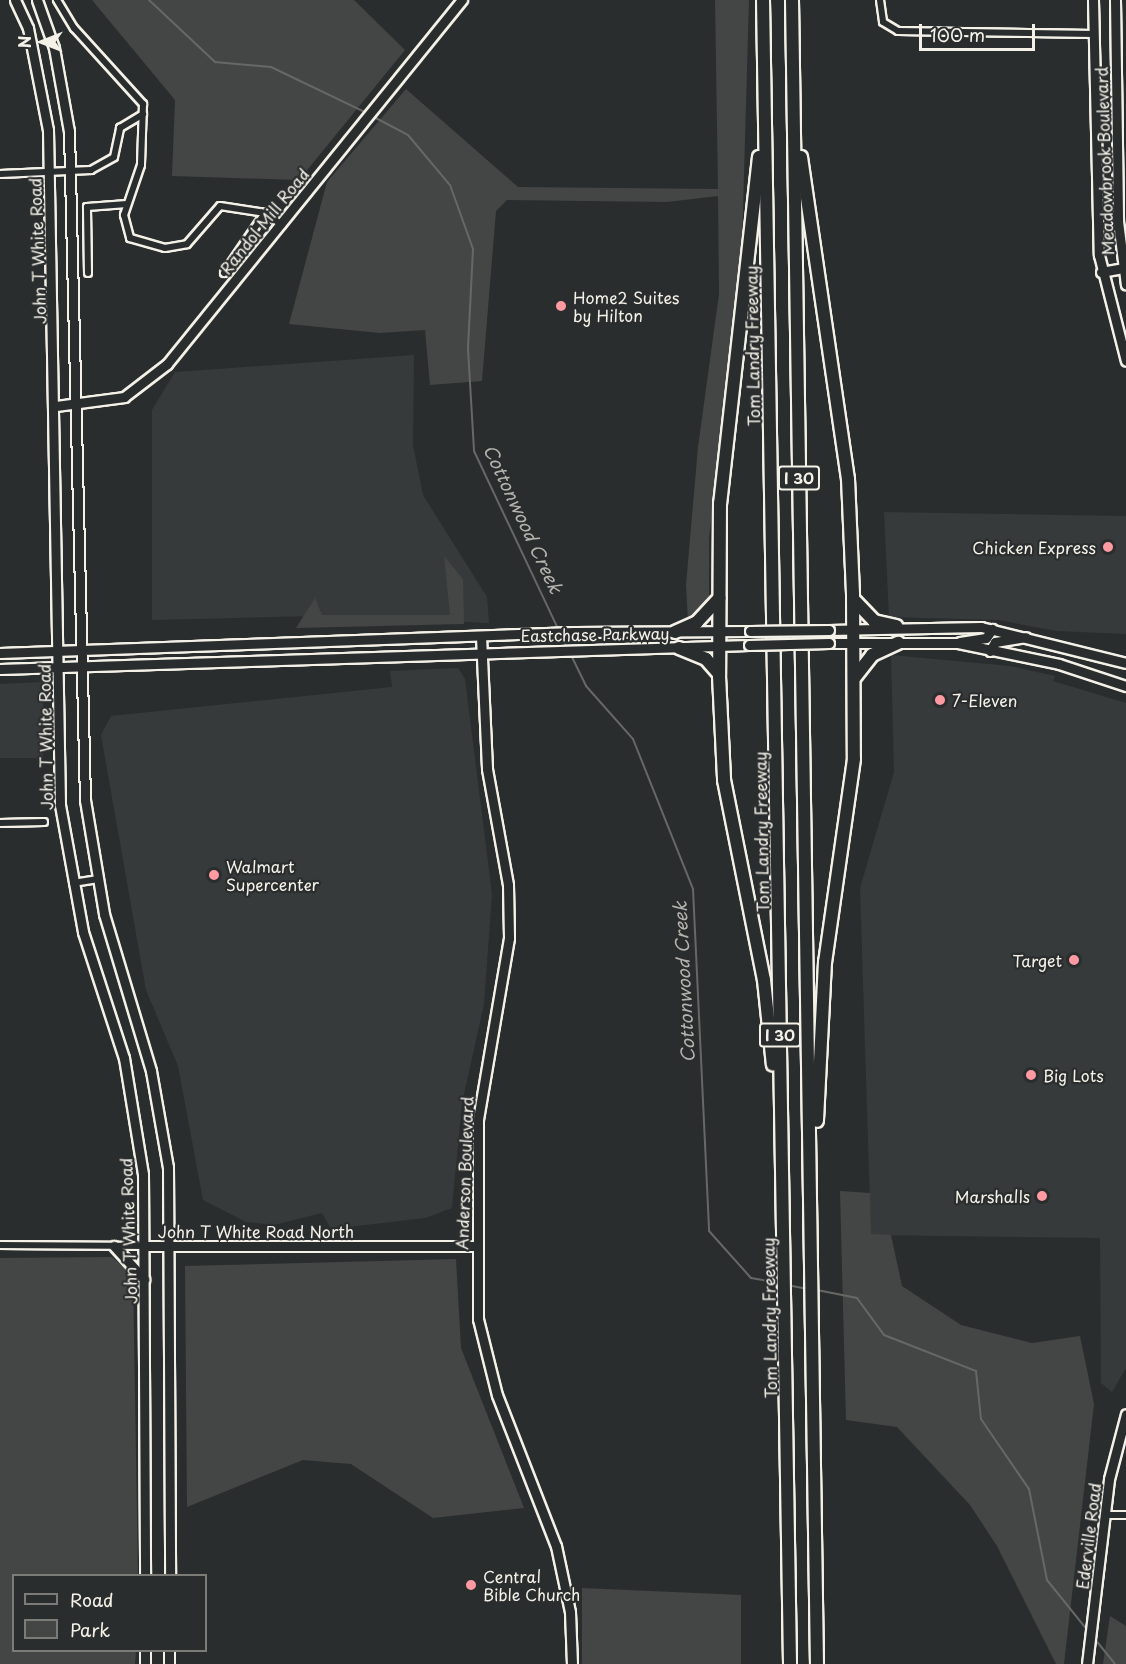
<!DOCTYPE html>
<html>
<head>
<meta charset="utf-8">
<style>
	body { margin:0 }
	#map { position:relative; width:1126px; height:1664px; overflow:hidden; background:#2a2d2e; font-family:"Playpen Sans",sans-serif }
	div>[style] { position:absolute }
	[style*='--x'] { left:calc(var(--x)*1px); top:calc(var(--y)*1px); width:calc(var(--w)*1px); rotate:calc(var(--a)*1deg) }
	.built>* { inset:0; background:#373a3a }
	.green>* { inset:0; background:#444645 }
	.stream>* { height:2px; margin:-1px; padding:0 1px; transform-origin:1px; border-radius:1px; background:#676866 }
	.roads { filter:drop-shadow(2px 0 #f4f1e8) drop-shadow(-2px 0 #f4f1e8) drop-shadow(0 2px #f4f1e8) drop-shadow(0 -2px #f4f1e8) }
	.street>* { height:6px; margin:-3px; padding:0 3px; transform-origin:3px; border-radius:3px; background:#2a2d2e }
	.secondary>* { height:9px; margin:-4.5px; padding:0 4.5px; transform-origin:4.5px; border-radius:4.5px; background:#2a2d2e }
	.highway>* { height:12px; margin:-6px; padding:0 6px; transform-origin:6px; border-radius:6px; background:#2a2d2e }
	.bridges { filter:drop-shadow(2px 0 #f4f1e8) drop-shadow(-2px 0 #f4f1e8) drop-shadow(0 2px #f4f1e8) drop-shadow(0 -2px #f4f1e8) }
	.secondary-bridge>* { height:9px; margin:-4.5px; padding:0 4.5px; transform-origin:4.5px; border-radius:4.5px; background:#2a2d2e }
	.dots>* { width:16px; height:16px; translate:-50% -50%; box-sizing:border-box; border:3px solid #2a2d2e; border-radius:50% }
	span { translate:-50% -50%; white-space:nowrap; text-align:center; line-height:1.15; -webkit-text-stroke:4.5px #2a2d2e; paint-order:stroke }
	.shield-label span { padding:2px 4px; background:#2a2d2e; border:2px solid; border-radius:4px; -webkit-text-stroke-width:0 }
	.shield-label { font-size:15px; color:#f4f1e8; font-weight:700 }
	.street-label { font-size:16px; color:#f4f1e8 }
	.poi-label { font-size:16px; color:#f4f1e8 }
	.left { translate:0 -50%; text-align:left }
	.right { translate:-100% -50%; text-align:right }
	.water-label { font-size:18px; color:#b5b3ae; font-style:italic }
	.legend { position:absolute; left:12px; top:1574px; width:195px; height:78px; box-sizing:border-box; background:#2a2d2e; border:2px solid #7b7b78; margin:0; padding:8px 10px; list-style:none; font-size:18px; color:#f4f1e8 }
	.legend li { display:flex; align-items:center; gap:12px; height:30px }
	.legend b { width:30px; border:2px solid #7b7b78 }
	.north { position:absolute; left:12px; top:12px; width:60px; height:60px; -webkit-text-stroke:4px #2a2d2e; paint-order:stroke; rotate:270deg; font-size:16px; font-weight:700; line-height:24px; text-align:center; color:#f4f1e8 }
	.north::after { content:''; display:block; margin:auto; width:21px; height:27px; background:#f4f1e8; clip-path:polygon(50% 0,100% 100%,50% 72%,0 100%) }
	.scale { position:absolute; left:919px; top:24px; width:116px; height:27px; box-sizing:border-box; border:3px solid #f4f1e8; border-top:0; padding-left:8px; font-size:18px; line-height:21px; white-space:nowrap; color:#f4f1e8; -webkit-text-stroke:4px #2a2d2e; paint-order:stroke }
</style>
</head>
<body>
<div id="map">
	<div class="built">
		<div style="clip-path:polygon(414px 355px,413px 445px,423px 495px,487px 597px,489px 623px,313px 616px,152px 620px,152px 410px,175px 372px)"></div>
		<div style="clip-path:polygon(884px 512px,1126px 516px,1126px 634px,1056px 631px,998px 620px,889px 617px)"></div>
		<div style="clip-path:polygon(891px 655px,1010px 666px,1055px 676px,1053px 681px,1126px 703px,1126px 1368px,1112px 1392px,1101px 1383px,1100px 1238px,871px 1235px,860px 888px,894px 772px)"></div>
		<div style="clip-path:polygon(458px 668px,465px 679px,492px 894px,484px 1004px,462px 1103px,452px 1208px,425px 1218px,331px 1229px,322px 1213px,274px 1225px,246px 1222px,203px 1200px,178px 1066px,146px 990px,101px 735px,111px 716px,392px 687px,390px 671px)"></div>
		<div style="clip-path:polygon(43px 682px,43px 758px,0 758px,0 684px)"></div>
	</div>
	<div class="green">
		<div style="clip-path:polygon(92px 0,354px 0,405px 50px,299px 180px,172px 176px,175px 100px)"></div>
		<div style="clip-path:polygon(715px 0,749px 0,740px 314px,709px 537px,709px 599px,688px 622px,686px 585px,698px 447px,719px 294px,718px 196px,667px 202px,507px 200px,496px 211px,482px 381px,430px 385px,425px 330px,380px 333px,289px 324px,327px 182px,406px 89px,518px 187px,718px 189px)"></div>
		<div style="clip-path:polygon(444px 556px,463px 579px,464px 624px,296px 628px,315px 598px,322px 615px,450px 615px)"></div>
		<div style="clip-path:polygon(840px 1191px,870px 1193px,871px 1234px,891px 1235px,902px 1286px,961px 1325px,1032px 1343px,1080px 1336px,1094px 1404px,1064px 1664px,1056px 1664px,997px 1546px,970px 1505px,897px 1427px,846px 1420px)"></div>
		<div style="clip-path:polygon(112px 1257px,133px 1276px,138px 1575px,14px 1576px,14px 1650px,136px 1651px,135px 1664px,0 1664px,0 1258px)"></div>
		<div style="clip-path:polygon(456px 1259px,461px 1348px,524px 1508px,433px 1518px,351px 1464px,303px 1460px,187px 1507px,185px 1266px)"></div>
		<div style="clip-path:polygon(582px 1588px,741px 1595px,741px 1664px,582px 1664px)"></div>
		<div style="clip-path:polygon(1110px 1616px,1126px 1626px,1126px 1664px,1103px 1664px)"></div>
	</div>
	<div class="stream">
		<div style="--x:149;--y:0;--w:91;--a:43.2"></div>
		<div style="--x:215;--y:62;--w:56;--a:5.1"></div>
		<div style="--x:271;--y:67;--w:106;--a:25.6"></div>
		<div style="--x:372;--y:116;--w:41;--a:27.8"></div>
		<div style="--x:408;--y:135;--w:65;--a:50"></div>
		<div style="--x:450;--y:185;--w:68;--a:70.2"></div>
		<div style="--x:473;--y:249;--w:100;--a:92.9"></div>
		<div style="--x:468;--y:349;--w:102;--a:86.6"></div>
		<div style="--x:474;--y:451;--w:197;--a:64.7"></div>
		<div style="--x:560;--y:634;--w:16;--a:63"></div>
		<div style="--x:570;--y:653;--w:37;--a:64"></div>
		<div style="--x:586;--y:686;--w:71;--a:48.4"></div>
		<div style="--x:633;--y:739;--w:162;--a:68.2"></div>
		<div style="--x:693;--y:889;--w:342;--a:87.3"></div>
		<div style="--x:709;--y:1231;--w:63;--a:48.2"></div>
		<div style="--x:751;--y:1278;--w:28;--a:10"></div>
		<div style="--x:787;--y:1285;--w:21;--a:11"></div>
		<div style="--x:817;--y:1290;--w:41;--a:11.3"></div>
		<div style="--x:857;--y:1298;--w:46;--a:53.9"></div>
		<div style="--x:884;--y:1335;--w:99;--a:21.4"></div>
		<div style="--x:976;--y:1371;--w:48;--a:84.1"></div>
		<div style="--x:981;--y:1419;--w:85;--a:55.6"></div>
		<div style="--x:1029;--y:1489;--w:93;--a:78.8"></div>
		<div style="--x:1047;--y:1580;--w:65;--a:51.2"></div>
		<div style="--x:1094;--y:1638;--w:33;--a:51"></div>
	</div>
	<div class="roads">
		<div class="street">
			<div style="--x:57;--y:0;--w:33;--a:59"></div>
			<div style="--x:74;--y:28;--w:103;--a:47.8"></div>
			<div style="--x:143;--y:104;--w:61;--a:91.9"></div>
			<div style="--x:141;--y:165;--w:53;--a:108.8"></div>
			<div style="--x:124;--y:215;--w:24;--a:75"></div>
			<div style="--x:130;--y:238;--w:36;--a:16"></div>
			<div style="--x:165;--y:248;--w:22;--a:-10"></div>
			<div style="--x:187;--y:244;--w:50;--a:-49"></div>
			<div style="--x:220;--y:206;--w:46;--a:8.8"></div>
			<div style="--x:265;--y:213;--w:21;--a:35"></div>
			<div style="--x:880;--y:0;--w:22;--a:82"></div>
			<div style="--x:883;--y:22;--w:17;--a:31"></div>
			<div style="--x:898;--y:31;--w:196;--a:0.9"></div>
			<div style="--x:0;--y:174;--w:91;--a:-2.5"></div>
			<div style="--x:91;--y:170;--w:26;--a:-29"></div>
			<div style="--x:114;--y:157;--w:30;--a:-78"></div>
			<div style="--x:120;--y:128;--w:27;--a:-31"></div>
			<div style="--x:88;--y:273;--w:66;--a:-90.9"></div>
			<div style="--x:87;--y:207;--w:40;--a:-4.3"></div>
			<div style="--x:224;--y:273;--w:73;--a:-55.7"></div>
			<div style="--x:0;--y:823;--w:44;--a:-1.3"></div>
			<div style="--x:73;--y:883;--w:24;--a:-9"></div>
			<div style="--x:0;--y:1245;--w:145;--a:0.4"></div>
			<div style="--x:1104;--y:1515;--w:22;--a:0"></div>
		</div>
		<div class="secondary">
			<div style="--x:15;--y:0;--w:31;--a:65"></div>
			<div style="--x:28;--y:28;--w:104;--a:78.9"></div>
			<div style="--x:48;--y:130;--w:675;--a:88.98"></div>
			<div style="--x:60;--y:805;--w:129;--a:79.7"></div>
			<div style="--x:83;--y:932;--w:133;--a:72"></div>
			<div style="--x:124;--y:1058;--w:118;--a:80.7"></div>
			<div style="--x:143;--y:1174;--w:402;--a:89.7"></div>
			<div style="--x:37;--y:0;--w:51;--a:70.5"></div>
			<div style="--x:54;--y:48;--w:84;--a:79.8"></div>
			<div style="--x:69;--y:131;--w:669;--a:88.63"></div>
			<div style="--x:85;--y:800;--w:116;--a:80.5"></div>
			<div style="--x:104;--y:914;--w:164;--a:73.3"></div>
			<div style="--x:151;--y:1071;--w:97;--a:80"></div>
			<div style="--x:168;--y:1167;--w:409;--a:89.7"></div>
			<div style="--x:1093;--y:0;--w:255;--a:88.7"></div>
			<div style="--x:1099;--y:255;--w:109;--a:75.7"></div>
			<div style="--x:1115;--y:0;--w:221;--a:89.2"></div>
			<div style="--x:1118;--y:221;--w:64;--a:82.9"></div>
			<div style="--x:1101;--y:272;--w:22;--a:-10"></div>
			<div style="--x:56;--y:406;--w:69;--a:-7.5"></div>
			<div style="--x:124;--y:397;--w:54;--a:-37.5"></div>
			<div style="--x:167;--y:364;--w:469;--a:-51"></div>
			<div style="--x:829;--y:630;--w:152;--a:-1.1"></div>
			<div style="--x:981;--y:627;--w:149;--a:13.9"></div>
			<div style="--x:481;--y:636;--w:133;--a:87.4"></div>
			<div style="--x:487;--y:769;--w:118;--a:79.7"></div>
			<div style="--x:508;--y:885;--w:53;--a:88.9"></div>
			<div style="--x:509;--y:938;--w:185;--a:99.7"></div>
			<div style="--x:478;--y:1120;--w:199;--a:90"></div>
			<div style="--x:478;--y:1319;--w:78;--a:76"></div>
			<div style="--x:497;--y:1395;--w:162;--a:68.7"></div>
			<div style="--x:556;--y:1546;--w:67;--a:78"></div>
			<div style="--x:570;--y:1612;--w:52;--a:87.8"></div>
			<div style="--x:960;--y:642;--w:26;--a:-9"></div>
			<div style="--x:986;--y:638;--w:11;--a:-56"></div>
			<div style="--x:829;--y:643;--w:129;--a:0"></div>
			<div style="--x:958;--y:643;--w:103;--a:11.7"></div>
			<div style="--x:1059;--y:664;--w:71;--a:18.2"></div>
			<div style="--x:990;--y:651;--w:10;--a:-61"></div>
			<div style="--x:995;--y:642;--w:31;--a:-9"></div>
			<div style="--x:0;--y:653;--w:574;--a:-2.1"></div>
			<div style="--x:574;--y:632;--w:176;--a:-0.3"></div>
			<div style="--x:0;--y:669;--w:749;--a:-1.84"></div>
			<div style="--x:114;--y:1246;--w:45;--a:47.7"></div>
			<div style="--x:145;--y:1246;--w:331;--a:0"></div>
			<div style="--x:145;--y:1664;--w:14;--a:-90"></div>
			<div style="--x:169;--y:1664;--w:14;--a:-90"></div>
			<div style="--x:1087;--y:1664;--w:186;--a:-83.2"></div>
			<div style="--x:1109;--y:1479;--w:67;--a:-75.3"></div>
		</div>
		<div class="highway">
			<div style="--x:763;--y:0;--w:1664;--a:89.07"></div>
			<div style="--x:792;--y:0;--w:1664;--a:89.14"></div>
			<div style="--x:759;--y:157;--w:348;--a:96.4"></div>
			<div style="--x:720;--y:503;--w:173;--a:90.3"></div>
			<div style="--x:719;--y:676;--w:104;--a:87.2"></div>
			<div style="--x:724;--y:780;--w:204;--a:78.7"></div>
			<div style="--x:764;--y:980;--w:85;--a:84"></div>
			<div style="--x:801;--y:157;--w:325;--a:81.7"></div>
			<div style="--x:848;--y:479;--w:115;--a:87.5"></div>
			<div style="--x:853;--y:594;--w:165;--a:89.7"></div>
			<div style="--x:854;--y:759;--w:205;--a:98.1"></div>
			<div style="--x:825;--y:962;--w:159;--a:92.9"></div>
			<div style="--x:854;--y:600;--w:29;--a:46"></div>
			<div style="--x:874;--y:621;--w:23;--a:13"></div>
			<div style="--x:675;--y:632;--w:24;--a:-24"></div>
			<div style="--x:697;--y:622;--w:33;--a:-47"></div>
			<div style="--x:679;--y:648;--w:29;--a:22"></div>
			<div style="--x:706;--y:659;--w:20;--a:49"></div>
			<div style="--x:855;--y:677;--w:28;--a:-52"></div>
			<div style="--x:872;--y:655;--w:29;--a:-25"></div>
		</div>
	</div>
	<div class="bridges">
		<div class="secondary-bridge">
			<div style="--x:750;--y:631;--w:79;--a:-0.7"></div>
			<div style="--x:749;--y:645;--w:80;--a:-1.4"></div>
		</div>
	</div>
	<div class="dots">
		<div style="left:561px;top:306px;background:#ff9aa2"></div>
		<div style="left:1108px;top:547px;background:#ff9aa2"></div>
		<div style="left:940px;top:700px;background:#ff9aa2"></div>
		<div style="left:214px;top:875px;background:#ff9aa2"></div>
		<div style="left:1074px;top:960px;background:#ff9aa2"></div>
		<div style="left:1031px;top:1075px;background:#ff9aa2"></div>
		<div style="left:1042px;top:1196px;background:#ff9aa2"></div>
		<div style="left:471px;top:1585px;background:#ff9aa2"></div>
	</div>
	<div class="shield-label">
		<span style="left:799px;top:478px">I 30</span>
		<span style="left:780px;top:1035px">I 30</span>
	</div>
	<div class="street-label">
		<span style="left:1104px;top:161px;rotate:-92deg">Meadowbrook Boulevard</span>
		<span style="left:264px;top:221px;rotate:-51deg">Randol Mill Road</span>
		<span style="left:37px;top:251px;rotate:-92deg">John T White Road</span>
		<span style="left:752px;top:346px;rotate:-91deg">Tom Landry Freeway</span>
		<span style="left:595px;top:634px;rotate:-1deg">Eastchase Parkway</span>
		<span style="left:45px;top:737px;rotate:-91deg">John T White Road</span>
		<span style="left:761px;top:832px;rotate:-91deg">Tom Landry Freeway</span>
		<span style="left:464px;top:1173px;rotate:-88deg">Anderson Boulevard</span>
		<span style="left:128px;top:1231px;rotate:-92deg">John T White Road</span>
		<span style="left:256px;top:1231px">John T White Road North</span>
		<span style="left:769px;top:1318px;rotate:-91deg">Tom Landry Freeway</span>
		<span style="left:1088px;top:1536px;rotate:-83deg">Ederville Road</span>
	</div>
	<div class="poi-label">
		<span class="left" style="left:573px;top:306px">Home2 Suites<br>by Hilton</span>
		<span class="right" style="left:1096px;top:547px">Chicken Express</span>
		<span class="left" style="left:952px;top:700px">7-Eleven</span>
		<span class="left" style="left:226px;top:875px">Walmart<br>Supercenter</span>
		<span class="right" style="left:1062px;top:960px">Target</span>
		<span class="left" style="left:1043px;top:1075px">Big Lots</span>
		<span class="right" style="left:1030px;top:1196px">Marshalls</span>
		<span class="left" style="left:483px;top:1585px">Central<br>Bible Church</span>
	</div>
	<div class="water-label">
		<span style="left:523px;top:519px;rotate:65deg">Cottonwood Creek</span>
		<span style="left:684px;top:982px;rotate:-93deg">Cottonwood Creek</span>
	</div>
	<ul class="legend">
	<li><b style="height:8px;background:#2a2d2e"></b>Road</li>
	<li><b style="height:16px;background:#444645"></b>Park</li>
	</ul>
	<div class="north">N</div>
	<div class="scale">100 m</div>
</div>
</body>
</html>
